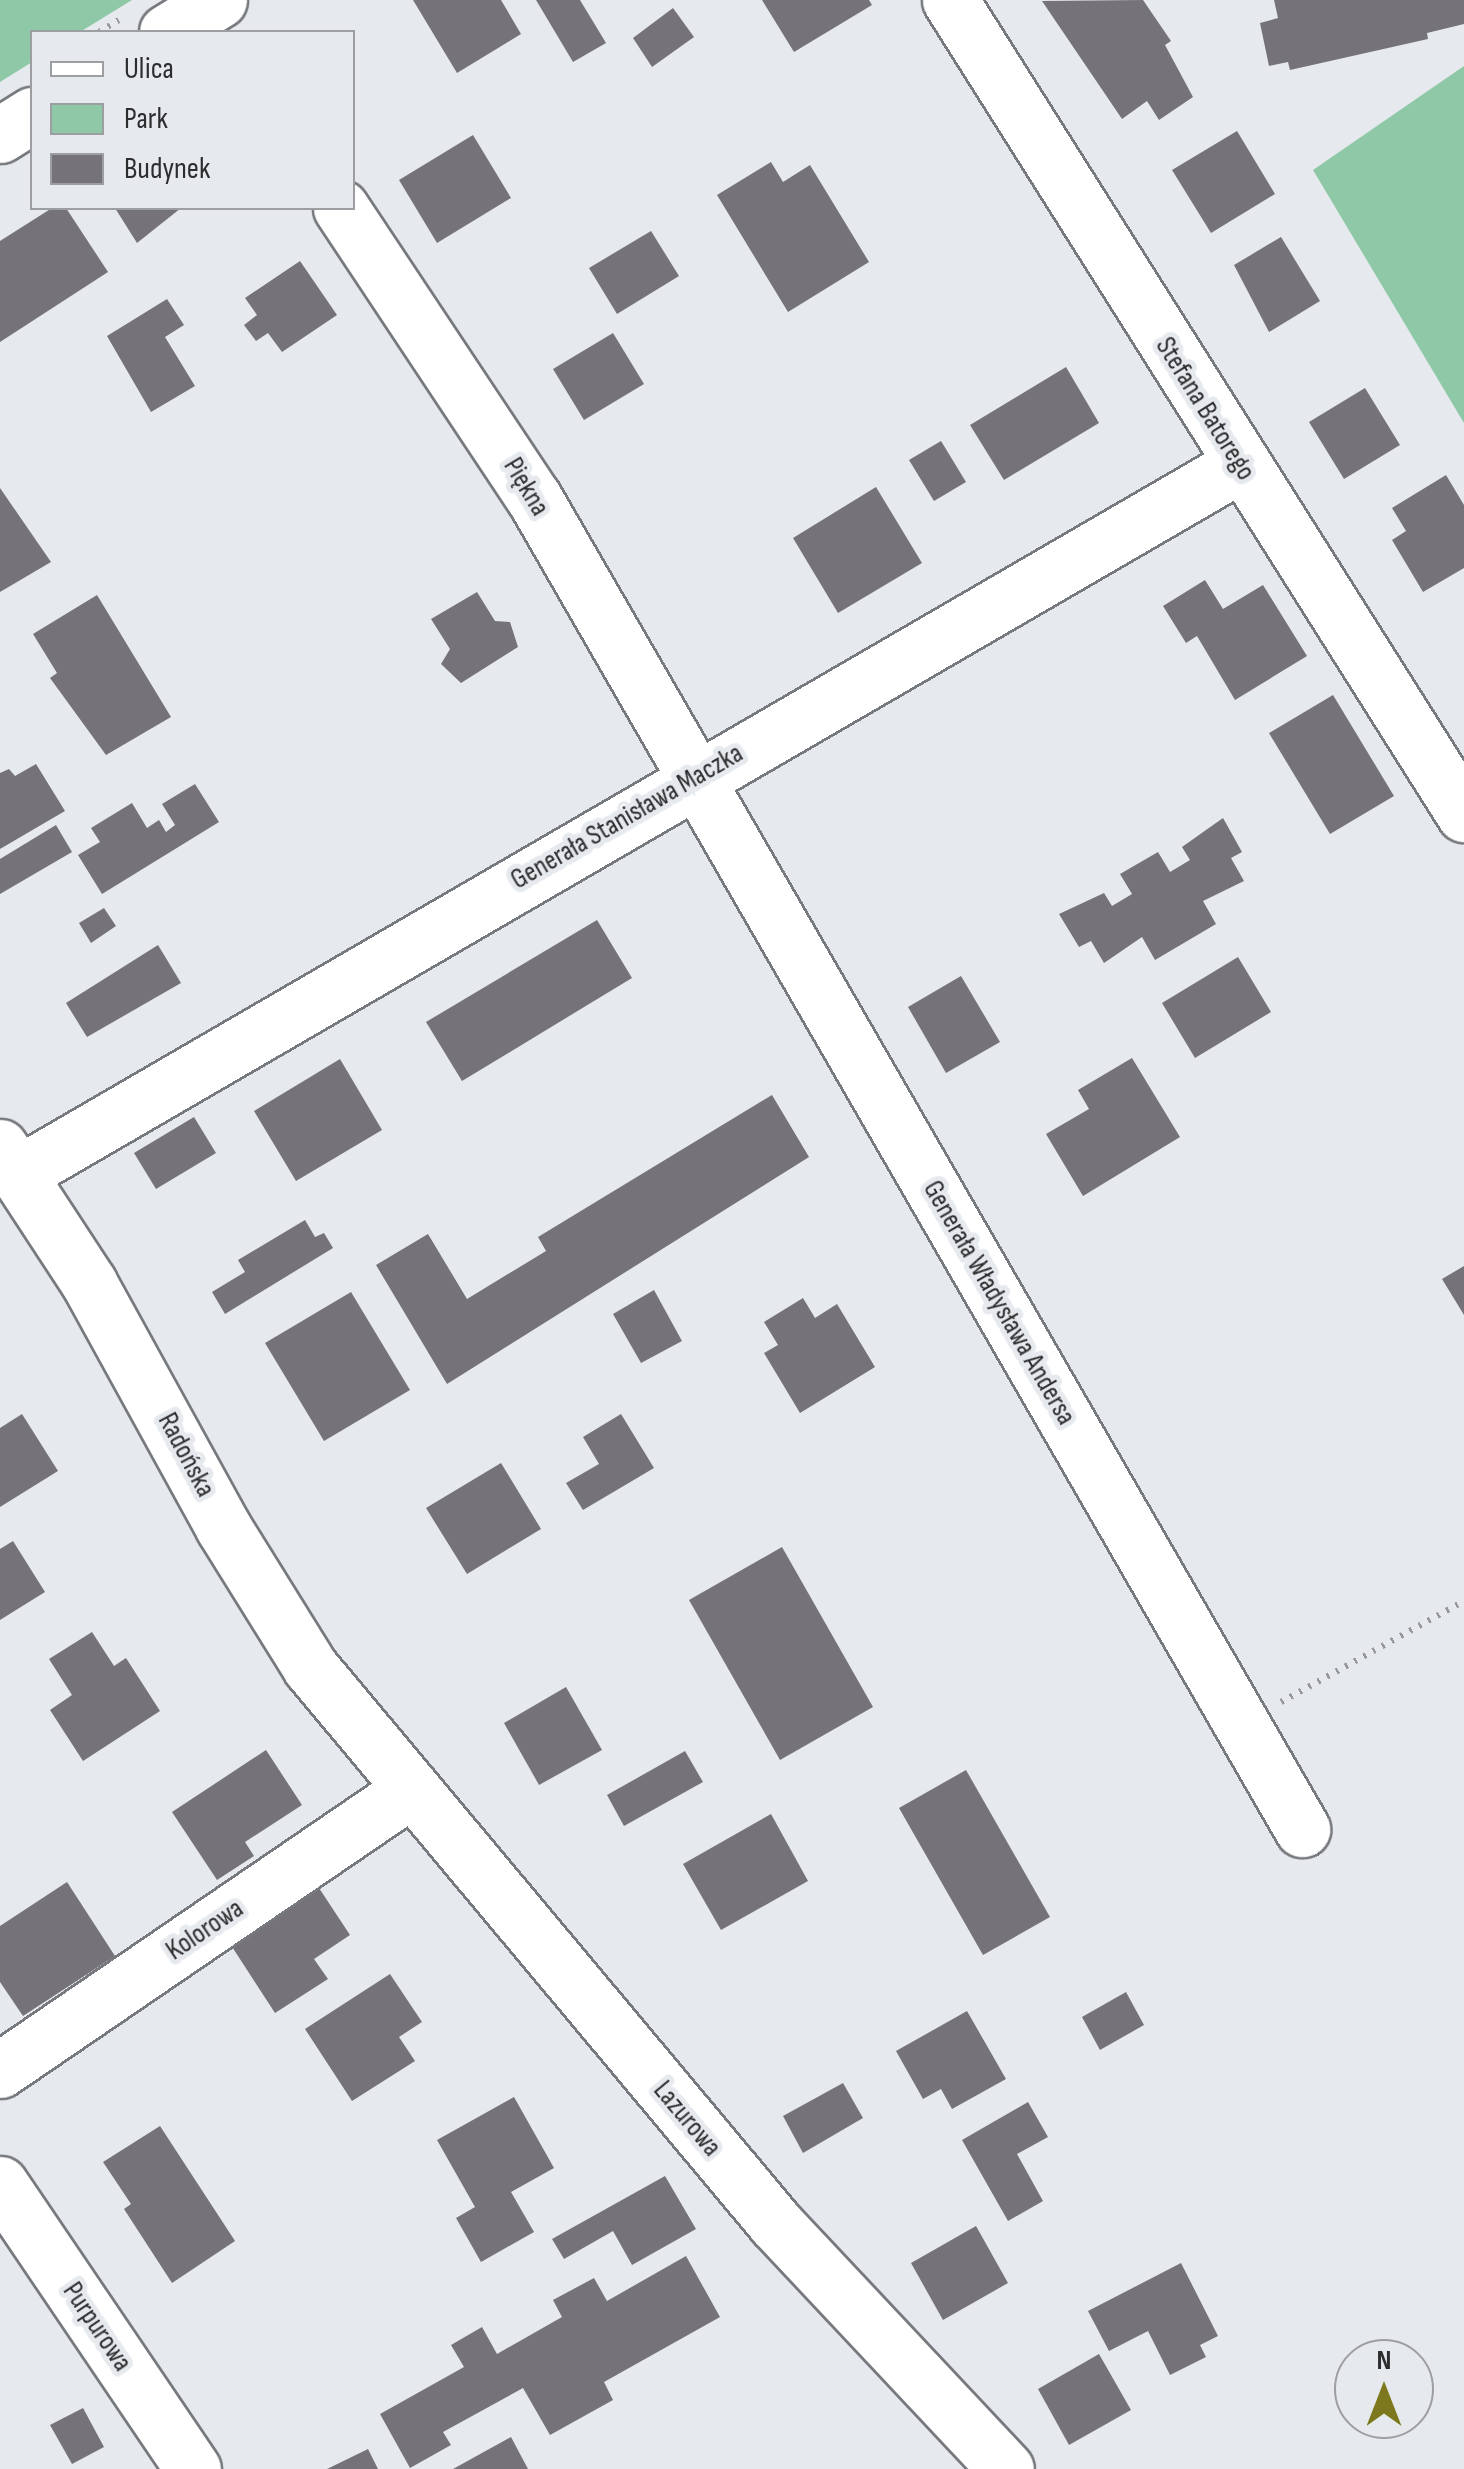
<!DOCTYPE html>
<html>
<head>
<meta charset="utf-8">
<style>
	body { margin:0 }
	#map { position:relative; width:1464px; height:2469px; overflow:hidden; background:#e6e9ed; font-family:"Sofia Sans Condensed",sans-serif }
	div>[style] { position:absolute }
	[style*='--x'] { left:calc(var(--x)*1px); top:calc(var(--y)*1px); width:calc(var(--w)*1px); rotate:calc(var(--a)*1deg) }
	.green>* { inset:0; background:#8ec8a6 }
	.building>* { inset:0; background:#757377 }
	.path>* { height:6px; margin-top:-3px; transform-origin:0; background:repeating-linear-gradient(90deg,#96989b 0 2.5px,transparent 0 10.5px) }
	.roads { filter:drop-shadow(2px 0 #76797d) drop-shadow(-2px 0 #76797d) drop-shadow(0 2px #76797d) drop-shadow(0 -2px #76797d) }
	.minor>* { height:55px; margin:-27.5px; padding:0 27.5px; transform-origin:27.5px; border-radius:27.5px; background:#fff }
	span { translate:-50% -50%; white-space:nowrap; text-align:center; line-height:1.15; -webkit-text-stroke:10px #e6e9ed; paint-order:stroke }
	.street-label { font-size:28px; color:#2c2d2e }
	.legend { position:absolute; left:30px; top:30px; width:325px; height:180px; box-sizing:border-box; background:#e6e9ed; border:2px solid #9c9ea1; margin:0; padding:12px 18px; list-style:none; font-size:30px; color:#2c2d2e }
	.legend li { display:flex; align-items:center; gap:20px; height:50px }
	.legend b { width:50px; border:2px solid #9c9ea1 }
	.north { position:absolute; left:1334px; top:2339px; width:100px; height:100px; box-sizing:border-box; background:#e6e9ed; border:2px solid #9c9ea1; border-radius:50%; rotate:0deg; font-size:28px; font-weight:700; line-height:40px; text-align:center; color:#2c2d2e }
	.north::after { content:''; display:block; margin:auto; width:35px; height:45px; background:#7d781d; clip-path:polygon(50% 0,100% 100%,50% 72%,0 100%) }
</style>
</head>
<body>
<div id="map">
	<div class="green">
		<div style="clip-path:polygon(0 0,132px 0,80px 32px,32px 32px,32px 62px,0 82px)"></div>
		<div style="clip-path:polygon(1464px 66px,1464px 423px,1313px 170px)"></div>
	</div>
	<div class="building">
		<div style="clip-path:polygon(413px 0,501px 0,521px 34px,457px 73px)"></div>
		<div style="clip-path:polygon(536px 0,580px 0,606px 43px,573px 62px)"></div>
		<div style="clip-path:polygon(762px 0,869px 0,872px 5px,794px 52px)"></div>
		<div style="clip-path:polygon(1143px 0,1171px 41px,1165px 45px,1193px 97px,1159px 120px,1147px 101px,1122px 119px,1042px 1px)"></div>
		<div style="clip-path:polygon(1274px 0,1464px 0,1464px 24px,1427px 33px,1428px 39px,1290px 70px,1288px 62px,1269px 66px,1260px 23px,1278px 18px)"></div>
		<div style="clip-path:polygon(673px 8px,694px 37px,652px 67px,633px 38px)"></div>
		<div style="clip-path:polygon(1237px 131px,1275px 194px,1211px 233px,1172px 170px)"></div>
		<div style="clip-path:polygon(473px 135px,511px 198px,437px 243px,399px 180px)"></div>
		<div style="clip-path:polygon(771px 162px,783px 182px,810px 165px,869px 262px,788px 312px,717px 195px)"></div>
		<div style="clip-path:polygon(52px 208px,66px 208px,108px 272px,0 342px,0 241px)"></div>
		<div style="clip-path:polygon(115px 208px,181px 208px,137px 243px)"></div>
		<div style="clip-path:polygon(651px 231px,679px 276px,617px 314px,589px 268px)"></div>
		<div style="clip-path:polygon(1281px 237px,1320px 301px,1269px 332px,1234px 265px)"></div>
		<div style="clip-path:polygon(300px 261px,337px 315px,282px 352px,268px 333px,256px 341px,244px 325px,257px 315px,245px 298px)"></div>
		<div style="clip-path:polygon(167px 299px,184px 325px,165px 337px,195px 386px,151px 412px,107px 336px)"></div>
		<div style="clip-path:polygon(613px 333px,644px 384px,584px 420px,553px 369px)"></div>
		<div style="clip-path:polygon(1066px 367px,1099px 423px,1004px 480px,970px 425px)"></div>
		<div style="clip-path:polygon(1365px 388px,1400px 445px,1344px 479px,1309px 422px)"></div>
		<div style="clip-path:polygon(941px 441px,966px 482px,934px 501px,909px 460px)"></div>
		<div style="clip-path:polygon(1446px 475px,1464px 505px,1464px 568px,1423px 592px,1392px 540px,1406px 531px,1392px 508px)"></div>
		<div style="clip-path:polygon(876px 487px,922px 563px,838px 613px,793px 538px)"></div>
		<div style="clip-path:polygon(0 488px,51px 562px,0 592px)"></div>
		<div style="clip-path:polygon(1205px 580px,1223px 609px,1263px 585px,1307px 656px,1235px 700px,1197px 636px,1186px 643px,1163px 606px)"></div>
		<div style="clip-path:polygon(477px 592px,495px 621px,510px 622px,518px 647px,461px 683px,441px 664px,450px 649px,431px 619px)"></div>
		<div style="clip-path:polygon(97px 595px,171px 717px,106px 755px,50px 678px,57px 673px,33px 634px)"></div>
		<div style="clip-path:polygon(1333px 695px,1394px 796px,1330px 834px,1269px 733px)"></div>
		<div style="clip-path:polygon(36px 764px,65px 811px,0 849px,0 773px,9px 769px,15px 776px)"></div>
		<div style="clip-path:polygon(195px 784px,219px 822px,102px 894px,78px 855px,100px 842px,91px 828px,132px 803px,147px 828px,159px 820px,166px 832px,175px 825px,162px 804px)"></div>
		<div style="clip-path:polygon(1223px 818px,1242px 852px,1231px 858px,1244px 881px,1203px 901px,1216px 924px,1155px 960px,1142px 937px,1104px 963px,1091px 941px,1079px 947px,1059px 914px,1104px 893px,1112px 906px,1132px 894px,1120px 874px,1158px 852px,1170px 872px,1190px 860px,1182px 847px)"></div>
		<div style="clip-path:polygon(56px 825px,72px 852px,0 894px,0 859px)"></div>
		<div style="clip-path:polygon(104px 908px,116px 926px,91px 943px,79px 923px)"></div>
		<div style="clip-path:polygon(597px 920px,632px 978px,462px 1081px,426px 1022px)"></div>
		<div style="clip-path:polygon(158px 945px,181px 983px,87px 1037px,66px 1003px)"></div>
		<div style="clip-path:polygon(1238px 957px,1271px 1012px,1195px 1058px,1162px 1003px)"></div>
		<div style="clip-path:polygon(961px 976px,1000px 1042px,946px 1073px,908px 1007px)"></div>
		<div style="clip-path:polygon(1132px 1058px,1180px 1137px,1083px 1196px,1046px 1134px,1089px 1109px,1078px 1090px)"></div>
		<div style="clip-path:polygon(340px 1059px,382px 1130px,296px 1181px,254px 1111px)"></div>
		<div style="clip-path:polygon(772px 1095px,809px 1157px,447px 1384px,376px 1265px,428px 1234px,467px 1299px,546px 1251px,538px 1237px)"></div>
		<div style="clip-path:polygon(194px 1117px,216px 1153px,156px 1189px,134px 1153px)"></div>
		<div style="clip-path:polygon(305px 1220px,315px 1237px,324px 1233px,333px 1248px,225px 1314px,212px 1292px,245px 1272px,238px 1260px)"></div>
		<div style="clip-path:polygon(1464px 1266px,1464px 1315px,1442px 1279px)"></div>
		<div style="clip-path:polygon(654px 1290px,682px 1341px,641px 1363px,613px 1314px)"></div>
		<div style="clip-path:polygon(351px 1292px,410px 1390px,324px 1441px,265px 1343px)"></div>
		<div style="clip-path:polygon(803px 1298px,815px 1318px,837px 1304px,875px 1367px,800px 1413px,764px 1353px,778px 1345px,764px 1322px)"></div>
		<div style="clip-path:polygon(22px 1414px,58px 1471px,0 1507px,0 1428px)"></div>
		<div style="clip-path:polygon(621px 1414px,654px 1468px,583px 1510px,566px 1483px,599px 1464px,583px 1437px)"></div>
		<div style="clip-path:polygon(501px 1463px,541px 1529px,467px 1574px,426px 1508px)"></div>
		<div style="clip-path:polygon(13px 1541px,45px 1592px,0 1620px,0 1549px)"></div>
		<div style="clip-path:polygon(782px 1547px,873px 1707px,780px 1760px,689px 1600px)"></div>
		<div style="clip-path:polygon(92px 1632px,114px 1666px,126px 1658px,160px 1711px,83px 1761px,50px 1710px,72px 1695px,49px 1659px)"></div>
		<div style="clip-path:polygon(566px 1687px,602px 1750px,539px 1785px,504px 1723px)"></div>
		<div style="clip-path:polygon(266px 1750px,302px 1805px,245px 1842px,254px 1856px,217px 1880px,172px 1812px)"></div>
		<div style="clip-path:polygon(685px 1751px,703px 1782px,624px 1826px,607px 1795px)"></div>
		<div style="clip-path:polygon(966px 1770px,1050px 1917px,983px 1955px,899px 1808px)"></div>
		<div style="clip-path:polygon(771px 1814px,808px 1881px,721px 1930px,683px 1864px)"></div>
		<div style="clip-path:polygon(67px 1882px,115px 1956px,23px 2016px,0 1982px,0 1926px)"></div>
		<div style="clip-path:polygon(319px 1888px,350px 1935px,314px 1959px,328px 1979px,275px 2013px,225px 1936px,272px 1905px,278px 1915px)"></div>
		<div style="clip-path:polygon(390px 1974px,422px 2022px,399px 2037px,415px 2061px,352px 2101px,305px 2029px)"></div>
		<div style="clip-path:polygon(1126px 1992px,1144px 2025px,1100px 2050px,1082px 2017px)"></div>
		<div style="clip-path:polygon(967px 2011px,1006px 2079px,952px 2109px,941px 2089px,923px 2099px,896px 2051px)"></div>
		<div style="clip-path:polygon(843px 2083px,863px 2118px,803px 2153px,783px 2116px)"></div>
		<div style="clip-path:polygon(514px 2097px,554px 2168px,511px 2192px,534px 2232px,481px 2262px,456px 2218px,475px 2207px,437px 2140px)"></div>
		<div style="clip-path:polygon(1028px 2102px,1048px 2137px,1017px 2154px,1043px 2201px,1008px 2221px,962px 2140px)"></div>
		<div style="clip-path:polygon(160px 2126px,235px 2241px,172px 2283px,124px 2209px,131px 2204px,103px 2162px)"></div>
		<div style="clip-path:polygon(665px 2176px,696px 2229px,632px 2265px,613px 2231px,564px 2259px,552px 2239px)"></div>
		<div style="clip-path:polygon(976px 2226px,1008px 2283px,943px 2320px,911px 2263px)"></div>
		<div style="clip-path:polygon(686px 2256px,720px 2317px,604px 2382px,613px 2400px,550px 2435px,523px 2388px,443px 2432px,451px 2445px,410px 2468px,380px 2414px,464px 2367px,451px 2345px,482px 2327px,497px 2354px,562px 2317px,553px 2300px,594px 2278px,607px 2301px)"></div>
		<div style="clip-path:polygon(1181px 2263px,1218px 2336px,1200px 2345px,1206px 2357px,1170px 2375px,1148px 2331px,1109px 2351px,1088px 2311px)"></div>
		<div style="clip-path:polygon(1099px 2354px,1131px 2410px,1069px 2445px,1038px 2389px)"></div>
		<div style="clip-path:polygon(83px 2408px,104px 2447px,72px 2464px,50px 2425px)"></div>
		<div style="clip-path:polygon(511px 2437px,528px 2469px,453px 2469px)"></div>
		<div style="clip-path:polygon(368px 2449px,378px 2469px,327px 2469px)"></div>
	</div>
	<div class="path">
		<div style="--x:99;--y:32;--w:23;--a:-31"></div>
		<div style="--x:1281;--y:1702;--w:209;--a:-28.9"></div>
	</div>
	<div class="roads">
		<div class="minor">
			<div style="--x:950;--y:0;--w:963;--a:57.73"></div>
			<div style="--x:167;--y:32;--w:61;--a:-31.6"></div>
			<div style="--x:0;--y:135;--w:38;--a:-32"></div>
			<div style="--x:341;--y:208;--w:348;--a:56.4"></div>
			<div style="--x:534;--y:498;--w:1537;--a:60.01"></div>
			<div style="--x:0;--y:1147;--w:163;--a:56.8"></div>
			<div style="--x:89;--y:1283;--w:278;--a:61.2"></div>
			<div style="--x:223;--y:1527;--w:165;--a:58.1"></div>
			<div style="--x:310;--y:1667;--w:725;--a:50.09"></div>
			<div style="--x:775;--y:2223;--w:337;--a:46.8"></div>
			<div style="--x:18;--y:1174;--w:1412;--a:-30.14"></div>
			<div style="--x:0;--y:2070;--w:496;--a:-34.3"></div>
			<div style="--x:0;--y:2184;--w:344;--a:55.9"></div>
		</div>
	</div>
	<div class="street-label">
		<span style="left:1205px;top:409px;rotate:58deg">Stefana Batorego</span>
		<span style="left:526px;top:487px;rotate:59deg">Piękna</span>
		<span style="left:627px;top:817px;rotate:-30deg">Generała Stanisława Maczka</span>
		<span style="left:999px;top:1303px;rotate:60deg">Generała Władysława Andersa</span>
		<span style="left:186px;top:1455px;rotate:62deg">Radońska</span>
		<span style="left:205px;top:1930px;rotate:-34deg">Kolorowa</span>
		<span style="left:687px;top:2119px;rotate:50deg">Lazurowa</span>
		<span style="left:97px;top:2327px;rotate:56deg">Purpurowa</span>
	</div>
	<ul class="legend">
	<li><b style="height:12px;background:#fff"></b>Ulica</li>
	<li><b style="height:28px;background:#8ec8a6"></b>Park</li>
	<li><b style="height:28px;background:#757377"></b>Budynek</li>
	</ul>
	<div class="north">N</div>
</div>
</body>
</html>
